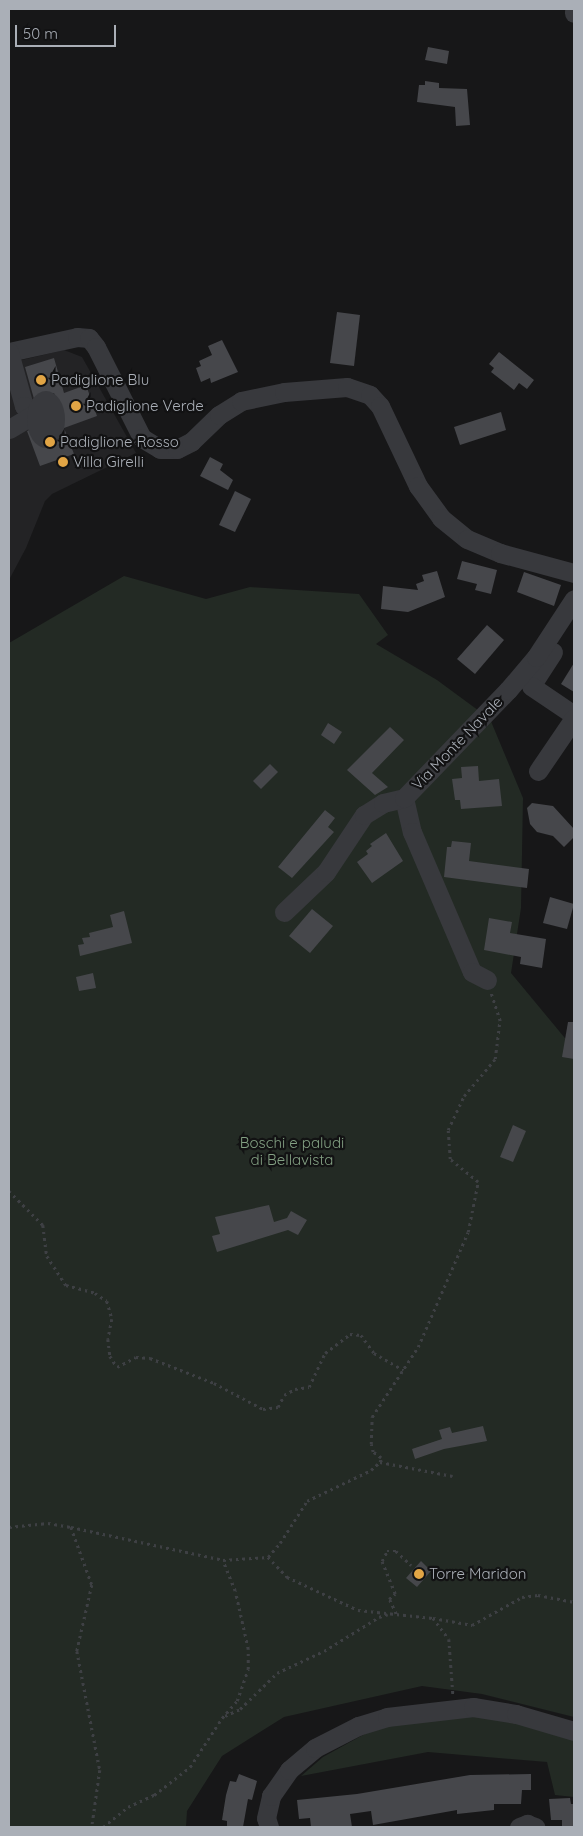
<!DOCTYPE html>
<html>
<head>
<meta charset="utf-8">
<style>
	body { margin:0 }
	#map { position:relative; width:583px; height:1836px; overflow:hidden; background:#171718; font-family:Quicksand,sans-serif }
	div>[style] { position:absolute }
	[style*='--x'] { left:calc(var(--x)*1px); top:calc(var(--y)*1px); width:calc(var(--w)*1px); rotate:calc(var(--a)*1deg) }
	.built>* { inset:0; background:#232325 }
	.green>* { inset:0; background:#232a24 }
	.building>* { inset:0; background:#46474b }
	.path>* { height:2.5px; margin-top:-1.25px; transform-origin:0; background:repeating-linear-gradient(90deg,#3e4044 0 2.5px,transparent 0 6.5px) }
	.minor>* { height:19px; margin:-9.5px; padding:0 9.5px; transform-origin:9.5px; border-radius:9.5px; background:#38393d }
	.minor>.ring { margin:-9.5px; padding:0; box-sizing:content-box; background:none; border:19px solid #38393d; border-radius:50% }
	.dots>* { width:14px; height:14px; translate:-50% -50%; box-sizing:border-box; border:2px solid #121213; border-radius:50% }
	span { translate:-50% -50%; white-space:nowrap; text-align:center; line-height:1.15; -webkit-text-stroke:4.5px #121213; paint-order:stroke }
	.poi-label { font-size:15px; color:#aaafb7 }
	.left { translate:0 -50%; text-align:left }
	.street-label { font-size:15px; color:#aaafb7 }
	.park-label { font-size:15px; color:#83a083 }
	.frame { position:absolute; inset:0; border:10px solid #aaafb7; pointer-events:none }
	.scale { position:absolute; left:15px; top:25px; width:101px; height:22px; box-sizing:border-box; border:2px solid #aaafb7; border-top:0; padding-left:6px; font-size:15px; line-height:18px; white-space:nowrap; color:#aaafb7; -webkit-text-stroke:4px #121213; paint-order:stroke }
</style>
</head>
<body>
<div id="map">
	<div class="built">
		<div style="clip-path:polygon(64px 350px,82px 357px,136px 453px,52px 494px,45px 501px,26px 548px,9px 580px,9px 363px)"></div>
	</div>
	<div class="green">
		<div style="clip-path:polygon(124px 576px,206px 599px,250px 587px,359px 594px,388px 635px,376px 644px,437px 680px,490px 719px,523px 798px,521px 908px,511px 973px,574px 1049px,574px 1717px,482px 1694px,422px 1686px,284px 1717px,222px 1756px,187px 1811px,186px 1827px,9px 1827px,9px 643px)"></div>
		<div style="clip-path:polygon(440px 1716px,486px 1717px,556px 1730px,574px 1739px,574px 1797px,555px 1795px,547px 1762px,428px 1752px,301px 1776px,323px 1757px,372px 1730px)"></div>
	</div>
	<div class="building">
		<div style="clip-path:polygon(428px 47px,449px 51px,447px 64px,425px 60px)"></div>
		<div style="clip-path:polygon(425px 81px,439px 83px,439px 88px,467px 89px,470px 125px,456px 126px,455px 107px,417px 102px,419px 85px,425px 85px)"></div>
		<div style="clip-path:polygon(337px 312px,360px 315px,354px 366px,330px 363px)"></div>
		<div style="clip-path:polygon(222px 340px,238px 372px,211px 383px,210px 378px,201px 382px,196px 368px,201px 366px,199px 361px,212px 355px,208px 346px)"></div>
		<div style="clip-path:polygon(499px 352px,534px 380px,527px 389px,519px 383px,514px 390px,491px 372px,494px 368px,489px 364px)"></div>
		<div style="clip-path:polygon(54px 358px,64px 393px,86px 385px,97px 416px,64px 428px,74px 454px,40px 466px,27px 431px,62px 417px,54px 393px,34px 399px,25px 367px)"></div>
		<div style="clip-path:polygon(501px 412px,506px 430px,460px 445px,454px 427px)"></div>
		<div style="clip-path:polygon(210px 457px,223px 464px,220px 470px,233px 480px,228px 490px,200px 476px)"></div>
		<div style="clip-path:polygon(235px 491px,251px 499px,235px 532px,219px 525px)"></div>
		<div style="clip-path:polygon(462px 561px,497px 570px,491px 594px,475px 590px,477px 584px,457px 579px)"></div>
		<div style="clip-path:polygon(437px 571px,445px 597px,408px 612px,381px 609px,383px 586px,418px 590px,416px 584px,424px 581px,422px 575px)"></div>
		<div style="clip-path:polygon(524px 572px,561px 585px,554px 606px,517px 592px)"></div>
		<div style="clip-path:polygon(487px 625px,504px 640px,475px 674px,457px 659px)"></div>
		<div style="clip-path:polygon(574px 663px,574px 692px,561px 684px)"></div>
		<div style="clip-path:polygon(328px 723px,342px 732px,334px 744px,321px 735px)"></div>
		<div style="clip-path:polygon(390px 727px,404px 740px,372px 773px,388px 787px,375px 795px,347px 770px)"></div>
		<div style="clip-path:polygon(270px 764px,278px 772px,261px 789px,253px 781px)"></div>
		<div style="clip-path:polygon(478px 766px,479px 781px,499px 779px,502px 806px,461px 809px,460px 800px,455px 800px,452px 779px,462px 778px,461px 767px)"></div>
		<div style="clip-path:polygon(532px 803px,553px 806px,574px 829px,574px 837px,564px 847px,553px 836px,537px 832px,530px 824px,527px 808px)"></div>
		<div style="clip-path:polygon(325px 810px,335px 818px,328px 827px,334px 832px,292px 878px,278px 867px)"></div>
		<div style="clip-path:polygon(386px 833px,403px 861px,372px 883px,357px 862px,368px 854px,366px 851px,372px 846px,370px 844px)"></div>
		<div style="clip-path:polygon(452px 841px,471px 843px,469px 861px,529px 869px,527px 888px,444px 877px,447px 847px,451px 847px)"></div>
		<div style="clip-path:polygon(550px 897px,574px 904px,567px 929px,543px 923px)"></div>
		<div style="clip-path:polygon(312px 909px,333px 926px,310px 953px,289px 936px)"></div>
		<div style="clip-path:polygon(124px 911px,132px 943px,80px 956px,78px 945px,84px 944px,82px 938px,90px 937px,89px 933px,113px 927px,110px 915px)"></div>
		<div style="clip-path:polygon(489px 918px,512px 922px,510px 933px,546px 939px,542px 968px,520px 964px,521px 957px,484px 950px)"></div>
		<div style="clip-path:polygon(93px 973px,96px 988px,79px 991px,76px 977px)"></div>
		<div style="clip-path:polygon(568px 1022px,574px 1022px,574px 1059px,562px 1057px)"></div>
		<div style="clip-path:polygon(513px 1125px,526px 1131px,513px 1162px,500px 1157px)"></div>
		<div style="clip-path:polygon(269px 1205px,274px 1222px,287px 1218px,291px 1211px,307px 1220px,298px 1235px,288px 1230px,217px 1252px,212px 1236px,220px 1234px,215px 1217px)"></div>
		<div style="clip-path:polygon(483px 1426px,487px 1441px,444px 1449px,415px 1459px,412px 1449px,442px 1439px,439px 1430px,450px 1427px,452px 1433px)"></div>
		<div style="clip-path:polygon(421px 1561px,431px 1571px,417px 1587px,406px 1578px)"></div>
		<div style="clip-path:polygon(239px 1774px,257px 1781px,252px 1800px,248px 1799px,243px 1827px,227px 1827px,227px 1821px,222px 1820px,226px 1795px,230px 1781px,236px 1782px)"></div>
		<div style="clip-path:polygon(531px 1774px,531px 1790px,522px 1790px,521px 1804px,494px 1804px,494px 1810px,457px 1814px,457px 1810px,373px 1825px,371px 1811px,350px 1814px,352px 1827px,311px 1827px,310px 1818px,299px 1819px,297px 1800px,357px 1794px,470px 1775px)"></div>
		<div style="clip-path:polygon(570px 1798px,571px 1804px,574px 1804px,574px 1827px,562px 1827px,562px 1820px,551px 1820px,549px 1799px)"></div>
	</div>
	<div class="path">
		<div style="--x:9;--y:1191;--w:48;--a:45"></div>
		<div style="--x:43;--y:1225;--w:31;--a:83"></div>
		<div style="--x:47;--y:1256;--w:35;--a:57"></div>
		<div style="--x:66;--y:1285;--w:30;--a:15"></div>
		<div style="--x:95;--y:1293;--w:14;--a:34"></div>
		<div style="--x:107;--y:1301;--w:19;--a:74"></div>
		<div style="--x:112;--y:1319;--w:20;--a:101"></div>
		<div style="--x:108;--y:1339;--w:17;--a:83"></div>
		<div style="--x:110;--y:1356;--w:13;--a:58"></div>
		<div style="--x:117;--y:1367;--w:21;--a:-28"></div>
		<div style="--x:136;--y:1357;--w:14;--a:4"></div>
		<div style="--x:150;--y:1358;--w:69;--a:21.3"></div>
		<div style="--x:214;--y:1383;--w:55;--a:28"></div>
		<div style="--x:263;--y:1409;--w:15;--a:-8"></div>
		<div style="--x:278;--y:1407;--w:13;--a:-63"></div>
		<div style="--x:284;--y:1395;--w:13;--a:-29"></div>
		<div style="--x:295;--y:1389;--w:14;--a:-8"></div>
		<div style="--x:309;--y:1387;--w:38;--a:-65"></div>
		<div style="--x:325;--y:1353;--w:31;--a:-37"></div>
		<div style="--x:350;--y:1334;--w:11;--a:5"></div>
		<div style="--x:361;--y:1335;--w:22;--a:54"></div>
		<div style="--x:374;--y:1353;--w:34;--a:30"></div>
		<div style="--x:380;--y:1462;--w:74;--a:10.9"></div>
		<div style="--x:9;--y:1527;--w:39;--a:-6"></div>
		<div style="--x:48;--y:1523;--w:23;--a:10"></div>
		<div style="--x:71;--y:1527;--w:62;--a:70.1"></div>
		<div style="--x:92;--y:1585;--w:68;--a:102.8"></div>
		<div style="--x:77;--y:1651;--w:121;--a:79.1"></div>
		<div style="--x:100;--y:1770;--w:58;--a:98"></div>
		<div style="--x:71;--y:1527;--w:156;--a:12.2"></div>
		<div style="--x:223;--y:1560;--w:45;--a:-3.8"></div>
		<div style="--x:268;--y:1557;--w:28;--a:46"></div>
		<div style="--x:287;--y:1577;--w:78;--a:24.9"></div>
		<div style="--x:358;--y:1610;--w:75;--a:6.1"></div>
		<div style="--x:433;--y:1618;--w:26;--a:53"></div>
		<div style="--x:449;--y:1639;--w:55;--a:85.8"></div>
		<div style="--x:268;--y:1557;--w:18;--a:-49"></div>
		<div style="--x:280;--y:1543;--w:50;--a:-57.3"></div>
		<div style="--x:307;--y:1501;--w:71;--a:-25.8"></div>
		<div style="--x:371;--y:1470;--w:12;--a:-42"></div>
		<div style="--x:380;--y:1462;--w:4;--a:-76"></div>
		<div style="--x:381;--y:1458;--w:10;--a:-143"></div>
		<div style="--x:373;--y:1452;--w:8;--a:-104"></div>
		<div style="--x:371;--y:1444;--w:27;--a:-88"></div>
		<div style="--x:372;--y:1417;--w:84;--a:-56.7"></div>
		<div style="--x:418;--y:1347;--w:125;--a:-66.5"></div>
		<div style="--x:468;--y:1232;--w:51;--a:-78.7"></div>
		<div style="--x:478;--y:1182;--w:36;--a:-141"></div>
		<div style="--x:450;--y:1159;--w:29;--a:-94"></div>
		<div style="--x:448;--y:1130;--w:38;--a:-65"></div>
		<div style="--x:464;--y:1096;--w:48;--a:-50"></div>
		<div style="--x:495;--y:1059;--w:38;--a:-83"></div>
		<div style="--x:500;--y:1021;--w:29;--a:-108"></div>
		<div style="--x:396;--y:1614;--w:17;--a:-115"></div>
		<div style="--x:389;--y:1599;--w:8;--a:-40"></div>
		<div style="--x:395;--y:1594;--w:35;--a:-112"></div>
		<div style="--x:382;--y:1561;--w:11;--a:-63"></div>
		<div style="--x:387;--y:1551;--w:9;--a:0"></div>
		<div style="--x:396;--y:1551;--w:21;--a:43"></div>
		<div style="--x:433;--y:1618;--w:40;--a:10"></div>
		<div style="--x:472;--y:1625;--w:57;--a:-29.2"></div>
		<div style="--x:522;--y:1597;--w:16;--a:-7"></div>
		<div style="--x:538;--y:1595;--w:37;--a:11"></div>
		<div style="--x:225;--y:1716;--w:17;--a:-25"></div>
		<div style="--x:240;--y:1709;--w:52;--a:-44.2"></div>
		<div style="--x:277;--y:1673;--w:52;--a:-25.1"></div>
		<div style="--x:324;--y:1651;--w:65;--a:-31.7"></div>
		<div style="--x:379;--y:1617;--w:9;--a:-18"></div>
		<div style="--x:103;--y:1827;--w:32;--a:-39"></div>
		<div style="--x:128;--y:1807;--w:29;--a:-25"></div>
		<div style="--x:154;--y:1795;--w:46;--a:-37.9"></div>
		<div style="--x:190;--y:1767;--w:59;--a:-56.9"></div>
		<div style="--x:222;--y:1718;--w:23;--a:-49"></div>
		<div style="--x:237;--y:1701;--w:34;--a:-71"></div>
		<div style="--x:248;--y:1669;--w:20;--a:-90"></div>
		<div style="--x:248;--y:1649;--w:59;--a:-102.6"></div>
		<div style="--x:235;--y:1591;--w:32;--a:-112"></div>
	</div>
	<div class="minor">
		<div style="--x:574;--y:13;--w:2;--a:-90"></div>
		<div style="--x:9;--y:352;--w:70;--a:-12.4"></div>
		<div style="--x:77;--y:337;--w:12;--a:5"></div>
		<div style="--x:89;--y:338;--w:11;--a:52"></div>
		<div style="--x:96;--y:347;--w:102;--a:63.2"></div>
		<div style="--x:142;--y:438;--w:21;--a:31"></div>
		<div style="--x:160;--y:449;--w:17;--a:0"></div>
		<div style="--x:177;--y:449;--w:16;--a:-27"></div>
		<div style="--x:191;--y:442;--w:39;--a:-44"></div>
		<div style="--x:219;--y:415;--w:26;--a:-32"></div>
		<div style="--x:241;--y:401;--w:44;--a:-11.8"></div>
		<div style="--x:284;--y:392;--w:63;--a:-4.5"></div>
		<div style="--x:347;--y:387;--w:24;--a:19"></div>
		<div style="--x:370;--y:395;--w:15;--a:48"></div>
		<div style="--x:380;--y:406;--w:89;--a:64.6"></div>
		<div style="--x:418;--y:486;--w:39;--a:54"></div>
		<div style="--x:441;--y:518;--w:33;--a:39"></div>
		<div style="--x:467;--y:539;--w:36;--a:23"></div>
		<div style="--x:500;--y:553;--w:77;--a:15.1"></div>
		<div style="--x:9;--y:352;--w:56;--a:74.5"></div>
		<div style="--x:24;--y:406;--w:14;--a:30"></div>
		<div style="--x:36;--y:413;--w:31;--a:149"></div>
		<div class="ring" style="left:36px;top:400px;width:-1px;height:-1px"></div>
		<div style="--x:553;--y:652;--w:40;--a:122.9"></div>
		<div style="--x:531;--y:686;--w:52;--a:34"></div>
		<div style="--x:538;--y:771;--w:64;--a:-55.8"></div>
		<div style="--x:404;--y:798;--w:35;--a:77"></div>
		<div style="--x:412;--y:832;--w:152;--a:66.8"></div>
		<div style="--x:472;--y:972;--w:17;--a:28"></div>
		<div style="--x:284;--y:912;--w:58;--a:-43.6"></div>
		<div style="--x:326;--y:872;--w:69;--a:-56.3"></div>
		<div style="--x:364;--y:815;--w:22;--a:-32"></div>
		<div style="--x:383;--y:803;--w:22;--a:-13"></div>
		<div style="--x:404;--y:798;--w:150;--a:-46.1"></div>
		<div style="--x:508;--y:690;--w:43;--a:-49.7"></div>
		<div style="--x:536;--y:657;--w:69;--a:-56.8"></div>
		<div style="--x:269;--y:1827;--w:9;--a:-108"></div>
		<div style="--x:266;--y:1818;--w:23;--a:-77"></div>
		<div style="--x:271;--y:1796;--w:32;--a:-55"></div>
		<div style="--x:289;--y:1770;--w:34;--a:-40"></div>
		<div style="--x:315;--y:1748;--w:48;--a:-27.1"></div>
		<div style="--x:358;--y:1726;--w:30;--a:-17"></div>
		<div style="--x:387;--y:1717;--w:87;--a:-6.6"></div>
		<div style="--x:473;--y:1707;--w:44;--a:9.2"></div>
		<div style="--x:516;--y:1714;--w:60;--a:16.3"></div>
		<div style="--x:519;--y:1827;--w:9;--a:-21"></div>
		<div style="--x:527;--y:1824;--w:9;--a:21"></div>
	</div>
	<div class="dots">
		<div style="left:41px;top:380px;background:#e2a545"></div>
		<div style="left:76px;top:406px;background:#e2a545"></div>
		<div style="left:50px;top:442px;background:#e2a545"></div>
		<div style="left:63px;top:462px;background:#e2a545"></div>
		<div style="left:419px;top:1574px;background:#e2a545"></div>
	</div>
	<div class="poi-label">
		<span class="left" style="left:51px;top:380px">Padiglione Blu</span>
		<span class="left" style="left:86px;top:406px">Padiglione Verde</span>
		<span class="left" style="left:60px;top:442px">Padiglione Rosso</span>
		<span class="left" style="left:73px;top:462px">Villa Girelli</span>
		<span class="left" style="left:429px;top:1574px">Torre Maridon</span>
	</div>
	<div class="street-label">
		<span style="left:457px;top:743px;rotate:-46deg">Via Monte Navale</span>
	</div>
	<div class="park-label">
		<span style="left:292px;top:1151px">Boschi e paludi<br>di Bellavista</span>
	</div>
	<div class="frame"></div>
	<div class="scale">50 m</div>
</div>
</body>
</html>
